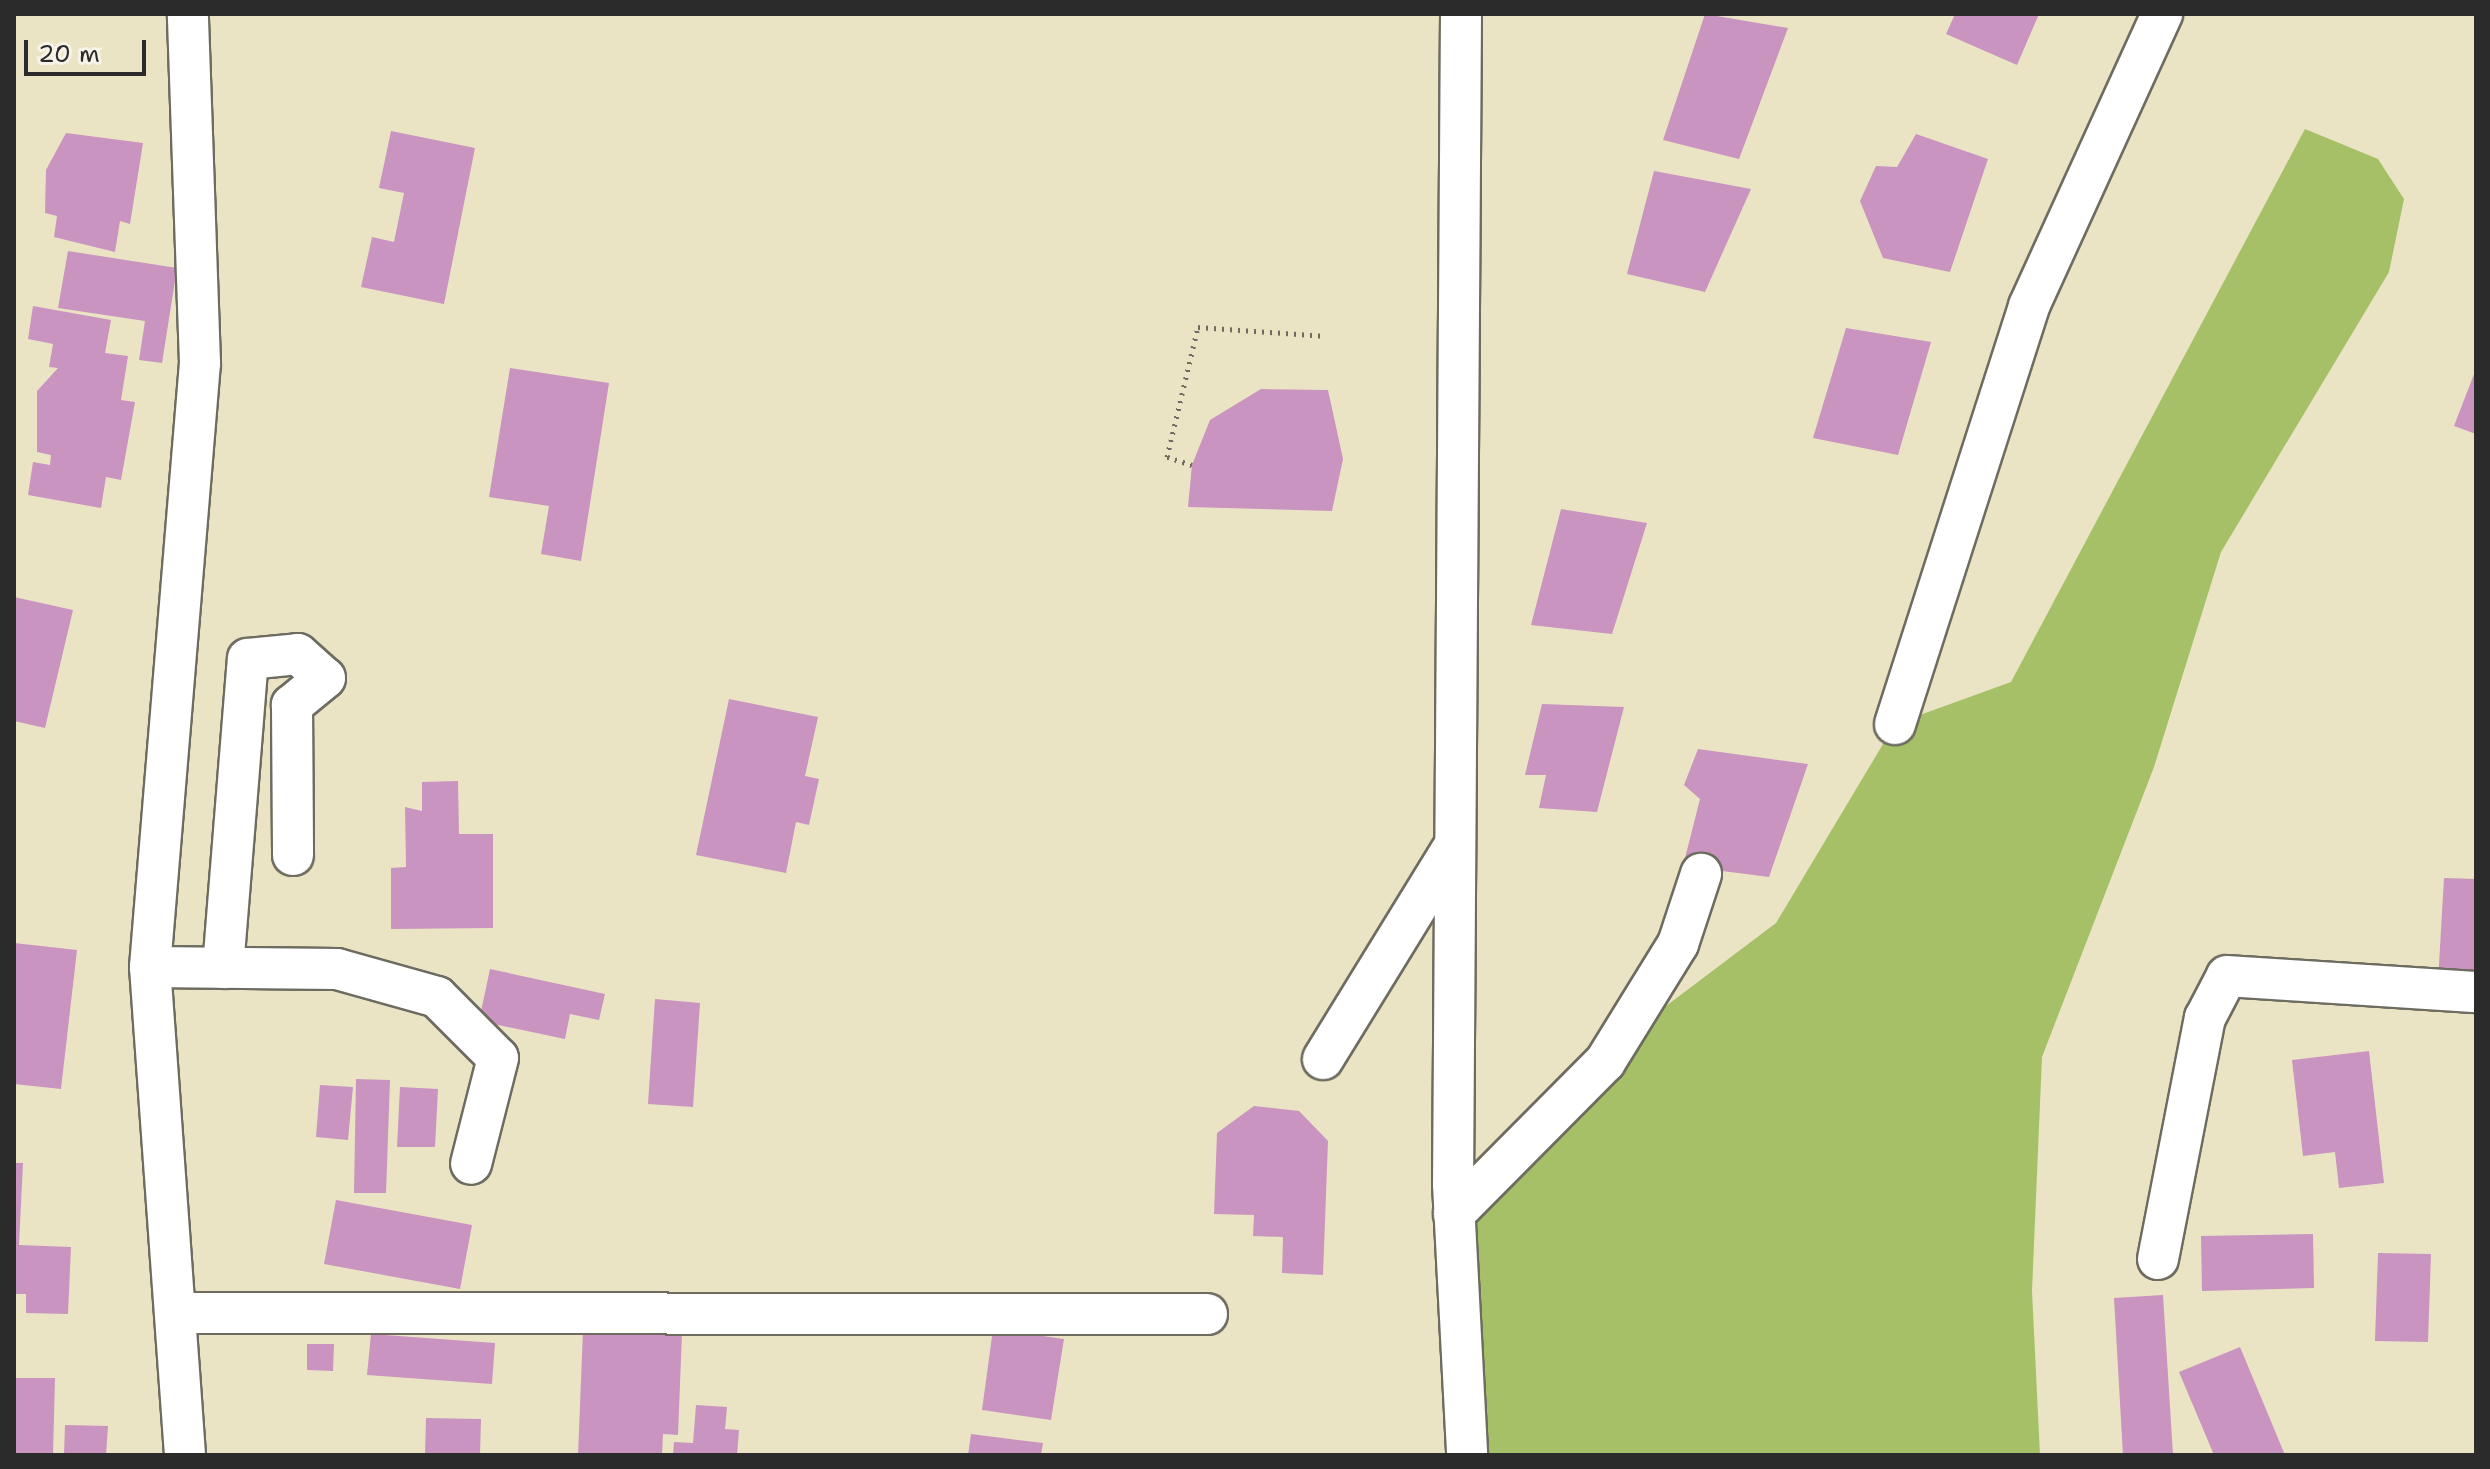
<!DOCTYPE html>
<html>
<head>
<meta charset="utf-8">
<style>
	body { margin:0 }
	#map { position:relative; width:2490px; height:1469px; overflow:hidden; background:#eae4c5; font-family:"Shantell Sans",sans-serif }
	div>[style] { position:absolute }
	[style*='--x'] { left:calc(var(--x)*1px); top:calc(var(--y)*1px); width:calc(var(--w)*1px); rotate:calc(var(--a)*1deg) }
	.green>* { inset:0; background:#a5c066 }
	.building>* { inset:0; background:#c994bf }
	.path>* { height:5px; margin-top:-2.5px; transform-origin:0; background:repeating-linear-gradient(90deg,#6e6c61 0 2px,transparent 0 8px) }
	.roads { filter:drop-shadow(2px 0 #6e6c61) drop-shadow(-2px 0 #6e6c61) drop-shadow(0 2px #6e6c61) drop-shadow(0 -2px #6e6c61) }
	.street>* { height:40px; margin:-20px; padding:0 20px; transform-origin:20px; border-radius:20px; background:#fff }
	span { translate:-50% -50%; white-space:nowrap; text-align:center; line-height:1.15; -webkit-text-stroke:6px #f7f3e8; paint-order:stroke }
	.frame { position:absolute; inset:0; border:16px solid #2b2b2b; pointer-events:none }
	.scale { position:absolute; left:24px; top:40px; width:122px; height:36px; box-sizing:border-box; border:4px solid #2b2b2b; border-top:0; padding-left:10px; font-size:24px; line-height:28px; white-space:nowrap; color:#2b2b2b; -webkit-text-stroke:6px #f7f3e8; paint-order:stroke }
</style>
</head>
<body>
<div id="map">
	<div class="green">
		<div style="clip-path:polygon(2305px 129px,2378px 159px,2404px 199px,2389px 272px,2221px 552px,2154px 767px,2042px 1057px,2032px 1291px,2040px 1455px,1453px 1455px,1441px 1219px,1617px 1043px,1776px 923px,1895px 724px,2011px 682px)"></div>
	</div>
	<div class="building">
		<div style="clip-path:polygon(1705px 14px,1788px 28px,1739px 159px,1663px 140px)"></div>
		<div style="clip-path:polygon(1955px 14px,2039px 14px,2017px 65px,1946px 34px)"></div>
		<div style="clip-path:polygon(391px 131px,475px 148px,444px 304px,361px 287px,372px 237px,394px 242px,404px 193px,379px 188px)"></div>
		<div style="clip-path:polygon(66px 133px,143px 143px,130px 224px,120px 221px,115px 252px,54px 237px,57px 216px,45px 213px,46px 170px)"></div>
		<div style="clip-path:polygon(1916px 134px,1988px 159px,1950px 272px,1883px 258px,1860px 201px,1876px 166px,1897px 167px)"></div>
		<div style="clip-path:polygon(1654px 171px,1751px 189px,1705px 292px,1627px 274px)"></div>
		<div style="clip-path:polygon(68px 251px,177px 268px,162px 363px,139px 360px,145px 321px,58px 308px)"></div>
		<div style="clip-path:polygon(33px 306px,111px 320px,105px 353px,128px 356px,121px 400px,135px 402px,121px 480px,106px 477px,101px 508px,28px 495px,33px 462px,50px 465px,51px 455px,37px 452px,37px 391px,58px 368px,49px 367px,53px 344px,28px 339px)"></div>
		<div style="clip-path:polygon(1846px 328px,1931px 342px,1898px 455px,1813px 438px)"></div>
		<div style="clip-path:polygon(510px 368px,609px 383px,581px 561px,541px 554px,549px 506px,489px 497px)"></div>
		<div style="clip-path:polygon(2476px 369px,2476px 434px,2454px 426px)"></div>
		<div style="clip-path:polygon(1261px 389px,1328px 390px,1343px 459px,1332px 511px,1188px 507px,1192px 465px,1210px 420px)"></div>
		<div style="clip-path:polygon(1561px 509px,1647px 523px,1612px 634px,1531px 625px)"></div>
		<div style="clip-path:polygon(14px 597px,73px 610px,45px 728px,14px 721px)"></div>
		<div style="clip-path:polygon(729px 699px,818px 717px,805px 776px,819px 779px,809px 825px,796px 822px,786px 873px,696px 855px)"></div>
		<div style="clip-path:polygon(1542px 704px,1624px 707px,1597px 812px,1539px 808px,1546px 775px,1525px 775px)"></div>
		<div style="clip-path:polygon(1698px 749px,1808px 764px,1769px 877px,1683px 866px,1700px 799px,1684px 785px)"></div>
		<div style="clip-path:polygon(458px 781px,459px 834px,493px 834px,493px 928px,391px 929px,391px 868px,406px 867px,405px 807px,422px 811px,422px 782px)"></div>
		<div style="clip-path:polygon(2444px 878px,2476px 879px,2476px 984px,2438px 982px)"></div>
		<div style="clip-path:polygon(14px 943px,77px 950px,61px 1089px,14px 1084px)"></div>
		<div style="clip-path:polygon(490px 969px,605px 994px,599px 1020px,570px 1014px,565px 1039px,479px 1021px)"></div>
		<div style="clip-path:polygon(655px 999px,700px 1003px,693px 1107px,648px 1104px)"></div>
		<div style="clip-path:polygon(2369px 1051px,2384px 1183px,2339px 1188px,2335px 1152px,2303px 1156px,2292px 1060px)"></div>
		<div style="clip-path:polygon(356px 1079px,390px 1080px,386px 1193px,354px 1193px)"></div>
		<div style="clip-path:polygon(320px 1085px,353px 1087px,348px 1140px,316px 1137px)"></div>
		<div style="clip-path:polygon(400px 1087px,438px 1089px,435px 1147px,397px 1147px)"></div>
		<div style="clip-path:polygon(1254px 1106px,1299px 1111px,1328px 1141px,1323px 1275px,1282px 1273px,1283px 1237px,1253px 1236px,1254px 1215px,1214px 1214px,1217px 1133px)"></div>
		<div style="clip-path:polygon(14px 1163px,23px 1163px,19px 1245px,71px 1247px,68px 1314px,26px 1313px,26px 1294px,14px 1294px)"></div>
		<div style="clip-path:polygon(336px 1200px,472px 1225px,460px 1289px,324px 1264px)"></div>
		<div style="clip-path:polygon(2313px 1234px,2314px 1288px,2202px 1291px,2201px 1236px)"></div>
		<div style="clip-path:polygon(2378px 1253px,2431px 1254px,2428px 1342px,2375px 1341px)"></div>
		<div style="clip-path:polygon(2163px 1295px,2173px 1455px,2123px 1455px,2114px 1298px)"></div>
		<div style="clip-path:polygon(993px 1329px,1064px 1339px,1051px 1420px,982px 1410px)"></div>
		<div style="clip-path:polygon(583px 1330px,682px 1333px,678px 1435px,663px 1434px,662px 1455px,578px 1455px)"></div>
		<div style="clip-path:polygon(371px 1334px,495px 1343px,492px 1384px,367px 1375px)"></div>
		<div style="clip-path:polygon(307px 1344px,334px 1344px,333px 1371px,307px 1370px)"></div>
		<div style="clip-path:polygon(2240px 1347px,2285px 1455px,2214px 1455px,2179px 1372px)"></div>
		<div style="clip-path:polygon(14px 1378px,55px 1378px,53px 1455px,14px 1455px)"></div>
		<div style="clip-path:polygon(696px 1405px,727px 1407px,725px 1429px,739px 1430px,737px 1455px,673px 1455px,674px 1442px,693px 1443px)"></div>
		<div style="clip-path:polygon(426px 1418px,481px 1419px,480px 1455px,425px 1455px)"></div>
		<div style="clip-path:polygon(65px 1425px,108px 1426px,106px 1455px,64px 1455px)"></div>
		<div style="clip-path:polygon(971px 1434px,1043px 1443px,1041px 1455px,968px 1455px)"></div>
	</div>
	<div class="path">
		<div style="--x:1192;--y:465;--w:26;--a:-162"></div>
		<div style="--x:1167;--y:457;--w:134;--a:-76.6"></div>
		<div style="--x:1198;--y:327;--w:128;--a:4"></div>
	</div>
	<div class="roads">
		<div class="street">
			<div style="--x:1461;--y:14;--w:1170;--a:90.39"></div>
			<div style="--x:1453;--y:1184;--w:271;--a:87"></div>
			<div style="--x:1895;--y:724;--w:439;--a:-72.2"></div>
			<div style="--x:2029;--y:306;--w:321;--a:-65.5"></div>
			<div style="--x:150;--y:967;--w:187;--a:0.6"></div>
			<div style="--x:337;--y:969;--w:104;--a:15.6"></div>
			<div style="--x:437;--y:997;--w:86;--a:45"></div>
			<div style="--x:498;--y:1058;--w:109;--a:104.3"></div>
			<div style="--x:223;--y:968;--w:310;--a:-85.4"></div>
			<div style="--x:248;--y:659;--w:50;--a:-5.7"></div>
			<div style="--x:298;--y:654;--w:36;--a:42"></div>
			<div style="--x:325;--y:678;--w:43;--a:140.7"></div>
			<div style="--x:292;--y:705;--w:150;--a:89.6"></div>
			<div style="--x:1323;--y:1059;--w:248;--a:-58.4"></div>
			<div style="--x:1454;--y:1214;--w:214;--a:-45.2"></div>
			<div style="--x:1605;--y:1062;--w:139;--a:-58.3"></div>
			<div style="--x:1678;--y:944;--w:74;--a:-71.8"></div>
			<div style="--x:2158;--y:1259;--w:246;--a:-79"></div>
			<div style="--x:2205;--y:1018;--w:47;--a:-62.4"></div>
			<div style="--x:2227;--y:976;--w:250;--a:3.7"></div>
			<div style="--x:176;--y:1313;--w:1031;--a:0.06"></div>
			<div style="--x:185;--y:1455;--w:489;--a:-94.1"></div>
			<div style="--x:150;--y:967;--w:606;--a:-85.27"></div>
			<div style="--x:200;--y:363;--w:349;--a:-92"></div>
		</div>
	</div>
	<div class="frame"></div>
	<div class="scale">20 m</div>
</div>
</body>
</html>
